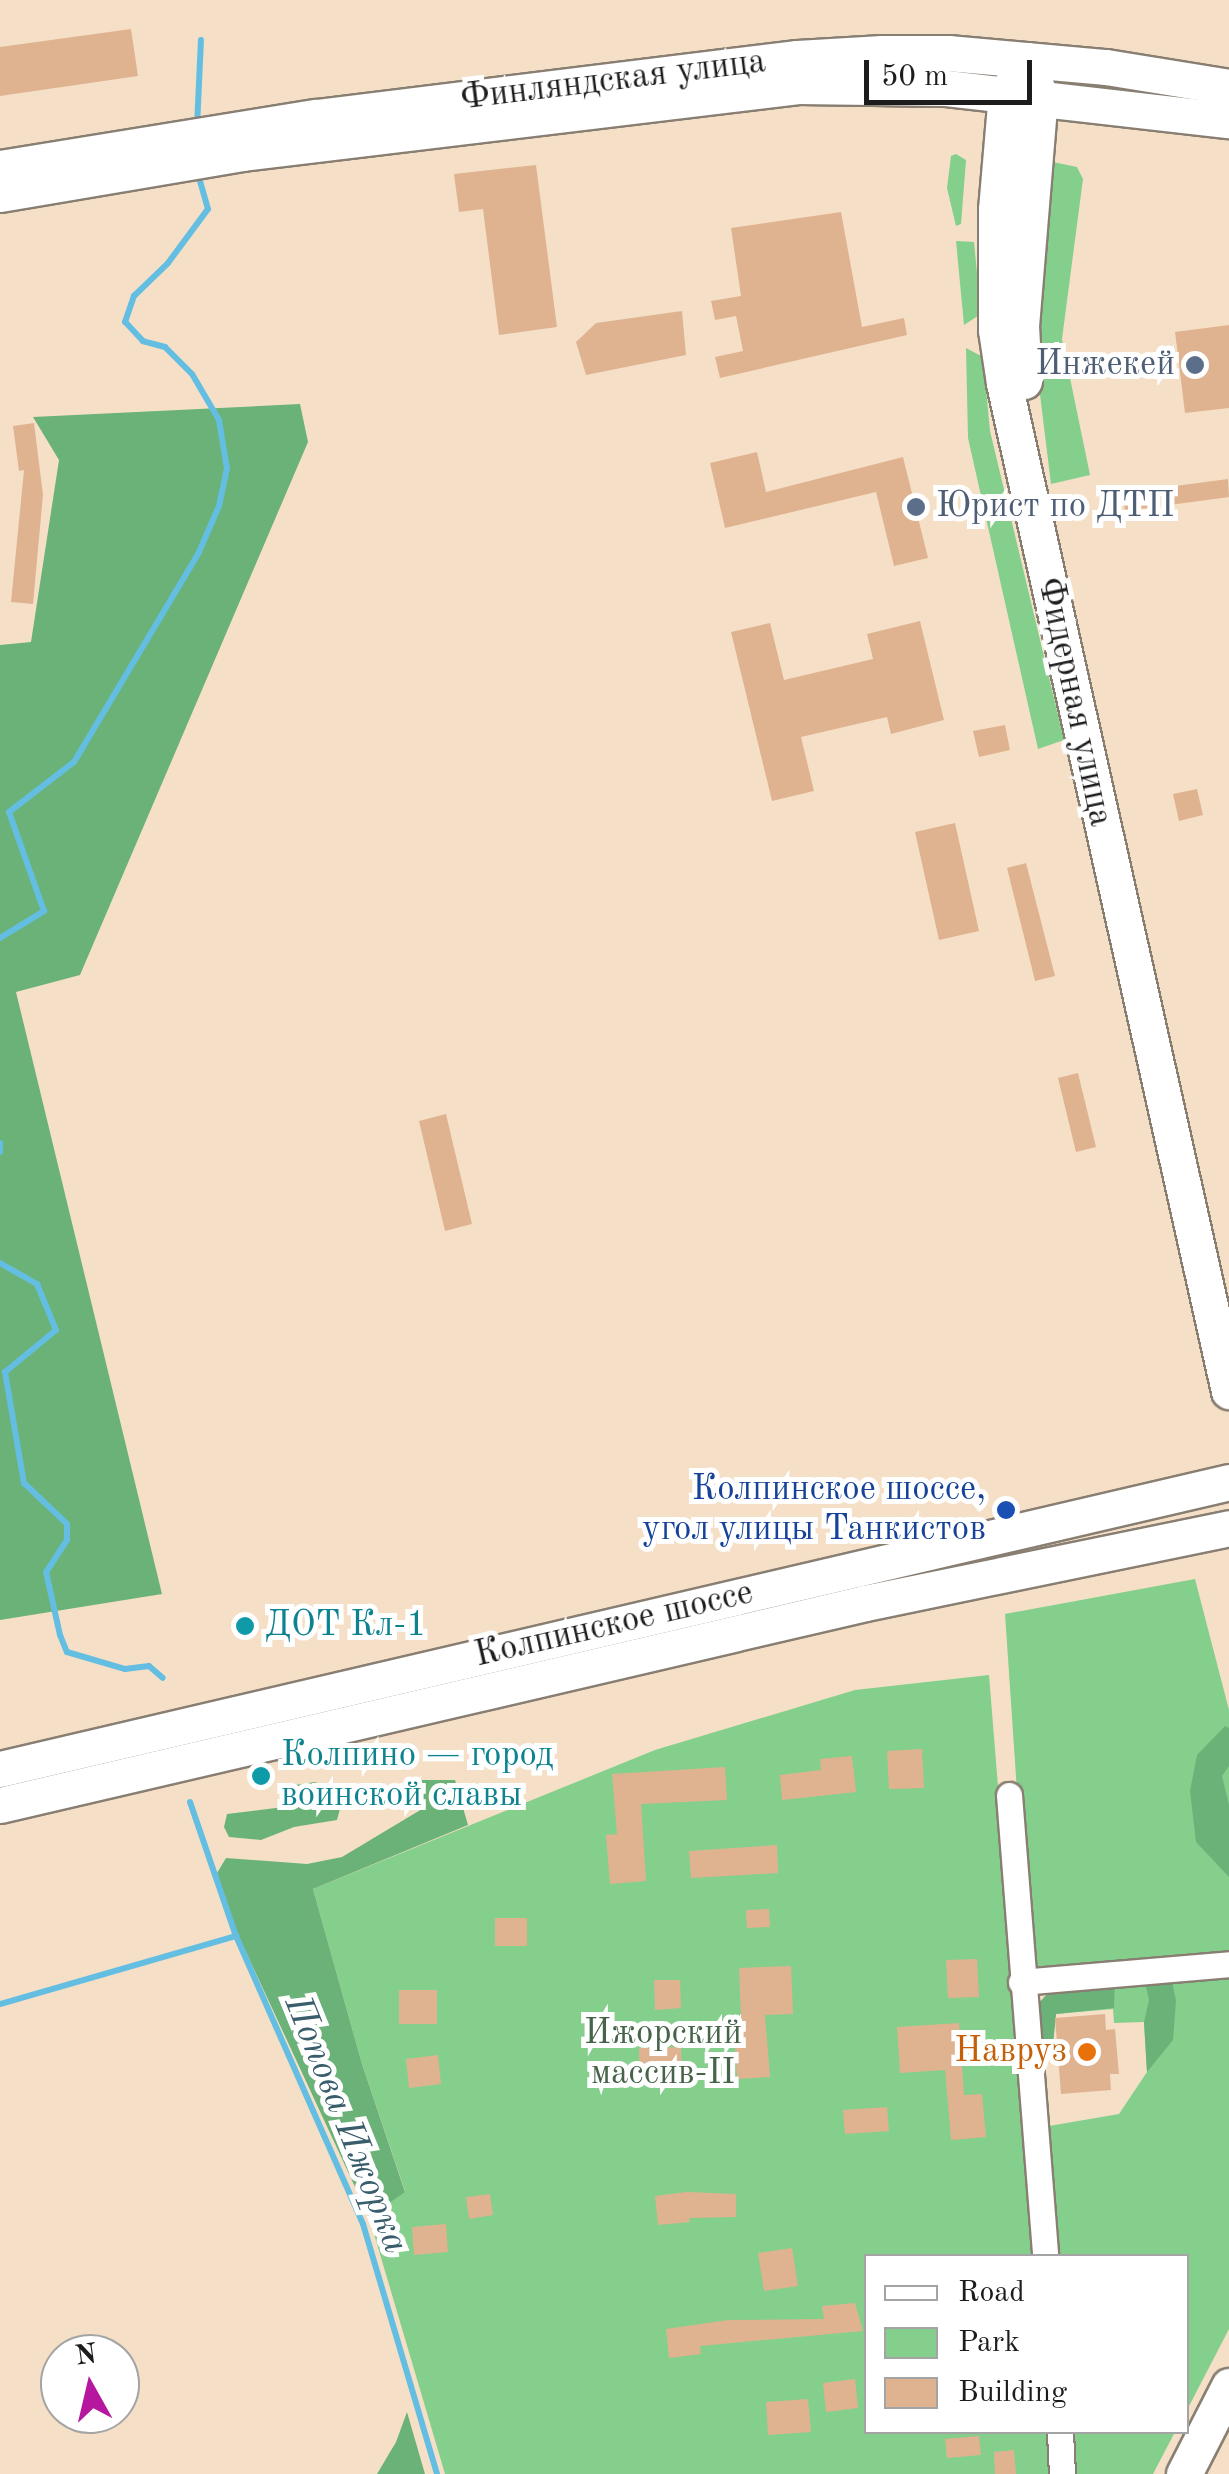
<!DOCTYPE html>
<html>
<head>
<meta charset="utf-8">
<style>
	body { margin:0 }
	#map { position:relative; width:1229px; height:2474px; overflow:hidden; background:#f5e0c7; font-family:"Old Standard TT",serif }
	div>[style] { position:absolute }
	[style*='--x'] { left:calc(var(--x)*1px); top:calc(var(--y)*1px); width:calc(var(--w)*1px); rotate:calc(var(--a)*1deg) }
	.green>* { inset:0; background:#84cf8c }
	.forest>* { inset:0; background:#6bb278 }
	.stream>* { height:6px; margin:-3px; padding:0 3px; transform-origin:3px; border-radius:3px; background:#64bee2 }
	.building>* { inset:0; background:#e0b390 }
	.roads { filter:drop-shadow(2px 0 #887e72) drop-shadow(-2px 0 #887e72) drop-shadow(0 2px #887e72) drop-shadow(0 -2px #887e72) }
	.street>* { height:25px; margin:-12.5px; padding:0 12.5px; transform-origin:12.5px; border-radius:12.5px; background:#fff }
	.secondary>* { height:35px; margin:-17.5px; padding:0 17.5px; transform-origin:17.5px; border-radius:17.5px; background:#fff }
	.dots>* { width:28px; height:28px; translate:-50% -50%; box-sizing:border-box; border:5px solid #fff; border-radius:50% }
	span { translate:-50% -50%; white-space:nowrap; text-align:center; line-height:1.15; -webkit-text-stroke:10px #fff; paint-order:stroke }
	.street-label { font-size:35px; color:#1c1c1c }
	.service-label { font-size:35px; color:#4e5e75 }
	.right { translate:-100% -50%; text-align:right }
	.left { translate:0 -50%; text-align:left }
	.transit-label { font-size:35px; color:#164399 }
	.culture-label { font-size:35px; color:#0d838f }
	.park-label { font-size:35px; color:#466449 }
	.food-label { font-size:35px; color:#c56008 }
	.water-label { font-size:38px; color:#395d6b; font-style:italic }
	.legend { position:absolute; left:864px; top:2254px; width:325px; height:180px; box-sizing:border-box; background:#fff; border:2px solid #a4a4a4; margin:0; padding:12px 18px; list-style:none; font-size:30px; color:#1c1c1c }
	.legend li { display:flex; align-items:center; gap:20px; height:50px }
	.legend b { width:50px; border:2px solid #a4a4a4 }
	.north { position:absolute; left:40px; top:2334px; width:100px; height:100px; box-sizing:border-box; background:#fff; border:2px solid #a4a4a4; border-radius:50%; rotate:352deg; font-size:28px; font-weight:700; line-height:40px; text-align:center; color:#1c1c1c }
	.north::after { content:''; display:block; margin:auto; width:35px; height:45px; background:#b5179e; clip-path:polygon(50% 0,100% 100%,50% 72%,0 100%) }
	.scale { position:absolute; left:864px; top:60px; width:168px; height:45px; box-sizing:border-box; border:5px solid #1c1c1c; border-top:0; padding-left:12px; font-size:30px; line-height:35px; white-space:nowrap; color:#1c1c1c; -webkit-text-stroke:8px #fff; paint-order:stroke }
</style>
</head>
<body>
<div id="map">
	<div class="green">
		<div style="clip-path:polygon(956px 154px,966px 160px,961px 224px,956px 226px,947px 188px,951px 156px)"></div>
		<div style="clip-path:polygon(1048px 161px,1077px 167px,1083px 179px,1062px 339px,1090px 475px,1051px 484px,1036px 362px)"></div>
		<div style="clip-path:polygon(956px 241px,974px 242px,981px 314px,964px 325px)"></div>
		<div style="clip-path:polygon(966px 348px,983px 357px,990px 431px,1064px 740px,1038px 749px,968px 438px)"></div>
		<div style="clip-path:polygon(1195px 1579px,1229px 1710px,1229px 1952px,1029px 1969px,1005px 1614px)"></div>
		<div style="clip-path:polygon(989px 1675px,1036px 2256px,866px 2256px,866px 2432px,1051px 2432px,1054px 2474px,445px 2474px,369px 2217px,405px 2191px,362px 2064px,313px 1889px,655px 1750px,855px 1690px)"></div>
		<div style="clip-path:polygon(1229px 1971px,1229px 2329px,1187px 2410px,1186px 2256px,1053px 2256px,1043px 2127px,1119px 2114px,1147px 2072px,1144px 2022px,1114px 2023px,1113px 2009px,1056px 2014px,1053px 2044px,1054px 1986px)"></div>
		<div style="clip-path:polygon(1066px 2432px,1175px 2432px,1153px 2474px,1070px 2474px)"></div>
	</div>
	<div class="forest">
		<div style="clip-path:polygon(300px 404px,308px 442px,80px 975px,16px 992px,162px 1594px,0 1620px,0 645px,31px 642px,59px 460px,33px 417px)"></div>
		<div style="clip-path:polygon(1225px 1726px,1229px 1728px,1229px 1766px,1222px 1776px,1229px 1805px,1229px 1877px,1196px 1842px,1190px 1791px,1197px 1755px)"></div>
		<div style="clip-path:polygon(422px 1780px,455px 1780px,468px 1825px,313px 1889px,362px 2064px,405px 2192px,369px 2217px,233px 1924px,217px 1873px,226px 1858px,307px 1864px,342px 1857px,422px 1809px,413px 1792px)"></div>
		<div style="clip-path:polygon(315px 1782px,335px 1792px,341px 1805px,337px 1820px,294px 1827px,261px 1840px,229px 1837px,224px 1827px,227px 1814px,291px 1806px,289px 1786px)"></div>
		<div style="clip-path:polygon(1171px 1976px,1176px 2001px,1173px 2040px,1147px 2072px,1144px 2022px,1149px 2000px,1144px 1978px)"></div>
		<div style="clip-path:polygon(1115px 1980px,1114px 2008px,1056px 2014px,1053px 2044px,1032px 2045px,1031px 2012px,1054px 1986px)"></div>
		<div style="clip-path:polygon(407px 2412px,425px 2474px,377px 2474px,396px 2442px)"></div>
	</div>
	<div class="stream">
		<div style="--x:197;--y:127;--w:87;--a:-87.4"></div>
		<div style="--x:0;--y:938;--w:52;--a:-31.5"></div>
		<div style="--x:44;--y:911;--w:105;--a:-109.5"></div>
		<div style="--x:9;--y:812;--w:82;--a:-37.6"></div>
		<div style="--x:74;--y:762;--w:244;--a:-59.2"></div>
		<div style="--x:199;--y:552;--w:50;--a:-66.5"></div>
		<div style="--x:219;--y:506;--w:38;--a:-78"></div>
		<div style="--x:227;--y:469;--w:50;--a:-99.3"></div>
		<div style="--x:219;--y:420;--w:53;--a:-120.4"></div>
		<div style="--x:192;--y:374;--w:38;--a:-135"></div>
		<div style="--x:165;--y:347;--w:23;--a:-165"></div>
		<div style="--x:143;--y:341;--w:26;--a:-133"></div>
		<div style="--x:125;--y:322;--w:28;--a:-71"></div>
		<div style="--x:134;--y:296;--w:47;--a:-44.1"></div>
		<div style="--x:168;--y:263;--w:67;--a:-53.5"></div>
		<div style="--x:208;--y:209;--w:36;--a:-106"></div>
		<div style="--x:0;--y:1143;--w:9;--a:90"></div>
		<div style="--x:0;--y:1263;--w:43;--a:29.6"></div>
		<div style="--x:37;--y:1284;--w:50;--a:67.6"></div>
		<div style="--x:56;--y:1330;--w:66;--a:140.5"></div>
		<div style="--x:5;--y:1372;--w:113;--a:80.3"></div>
		<div style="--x:24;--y:1483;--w:59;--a:43.6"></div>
		<div style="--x:67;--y:1524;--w:16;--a:90"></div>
		<div style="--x:67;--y:1540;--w:38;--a:123"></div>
		<div style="--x:46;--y:1572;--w:65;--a:77.5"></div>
		<div style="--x:60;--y:1635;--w:18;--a:68"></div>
		<div style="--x:67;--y:1652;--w:60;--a:16.3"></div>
		<div style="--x:125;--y:1669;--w:24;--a:-7"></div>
		<div style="--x:149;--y:1666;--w:18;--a:41"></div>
		<div style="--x:190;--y:1802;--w:142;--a:71.1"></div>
		<div style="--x:236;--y:1936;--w:315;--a:66.2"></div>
		<div style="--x:363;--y:2224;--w:261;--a:73.5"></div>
		<div style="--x:0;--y:2004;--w:246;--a:-16.1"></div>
	</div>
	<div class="building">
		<div style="clip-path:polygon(131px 29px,138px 76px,0 96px,0 47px)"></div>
		<div style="clip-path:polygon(536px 165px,557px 327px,499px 335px,483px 209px,459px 212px,454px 174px)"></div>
		<div style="clip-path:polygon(841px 212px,862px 327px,904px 318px,907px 335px,720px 378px,715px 357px,743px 351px,736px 316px,715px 320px,711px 301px,741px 296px,731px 228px)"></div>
		<div style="clip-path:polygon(682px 311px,686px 355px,586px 375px,576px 342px,596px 323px)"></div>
		<div style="clip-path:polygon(1229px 325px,1229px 408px,1185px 413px,1175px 332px)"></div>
		<div style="clip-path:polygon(34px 423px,43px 495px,33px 604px,11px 602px,24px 470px,19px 471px,13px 426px)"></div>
		<div style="clip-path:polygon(757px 452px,766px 492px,903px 457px,928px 558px,894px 566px,876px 492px,725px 528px,710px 463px)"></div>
		<div style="clip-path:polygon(1228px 479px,1229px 497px,1125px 511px,1122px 493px)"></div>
		<div style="clip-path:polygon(920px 621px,944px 720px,891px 734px,887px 717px,801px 737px,814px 791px,772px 801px,731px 632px,770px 623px,784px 680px,873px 659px,867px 634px)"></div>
		<div style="clip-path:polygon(1005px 725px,1010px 750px,979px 757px,973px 731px)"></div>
		<div style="clip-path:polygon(1197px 789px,1203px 815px,1179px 821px,1173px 794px)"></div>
		<div style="clip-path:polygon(955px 823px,979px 931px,939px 940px,915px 832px)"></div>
		<div style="clip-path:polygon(1026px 863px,1055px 976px,1035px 981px,1007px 868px)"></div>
		<div style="clip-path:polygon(1078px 1073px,1096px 1147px,1076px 1152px,1058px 1078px)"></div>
		<div style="clip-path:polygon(446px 1114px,472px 1224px,445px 1231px,419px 1121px)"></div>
		<div style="clip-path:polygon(238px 1615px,257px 1622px,251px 1637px,233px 1631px)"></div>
		<div style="clip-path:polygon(922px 1749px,924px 1788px,889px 1789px,887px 1751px)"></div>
		<div style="clip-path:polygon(852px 1756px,856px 1792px,782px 1800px,780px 1775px,821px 1770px,820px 1759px)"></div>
		<div style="clip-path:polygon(725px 1767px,727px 1800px,641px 1804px,646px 1881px,610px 1884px,606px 1835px,617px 1834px,612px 1774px)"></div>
		<div style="clip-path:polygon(777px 1845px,778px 1873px,691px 1878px,689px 1851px)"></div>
		<div style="clip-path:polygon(769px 1909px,770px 1927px,747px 1928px,746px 1910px)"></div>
		<div style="clip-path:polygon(495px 1918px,527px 1918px,527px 1946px,495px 1946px)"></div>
		<div style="clip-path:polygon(977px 1959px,979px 1997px,948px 1998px,946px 1960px)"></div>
		<div style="clip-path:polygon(791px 1966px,793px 2014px,765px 2015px,770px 2077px,737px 2079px,735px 2045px,742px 2044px,739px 1968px)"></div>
		<div style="clip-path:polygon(654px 1980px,680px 1980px,681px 2008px,655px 2010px)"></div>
		<div style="clip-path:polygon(399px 1990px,437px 1990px,437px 2024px,399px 2024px)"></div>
		<div style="clip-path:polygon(1105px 2014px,1106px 2030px,1115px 2029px,1119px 2074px,1110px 2074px,1111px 2090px,1061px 2094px,1055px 2018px)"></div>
		<div style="clip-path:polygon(959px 2023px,964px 2095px,982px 2094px,986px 2137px,951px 2140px,945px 2070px,900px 2073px,897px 2027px)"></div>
		<div style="clip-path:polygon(681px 2047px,682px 2083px,640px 2085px,639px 2048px)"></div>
		<div style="clip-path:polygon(438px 2055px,441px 2084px,409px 2088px,406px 2059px)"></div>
		<div style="clip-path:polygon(887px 2107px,889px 2131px,845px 2134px,843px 2110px)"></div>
		<div style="clip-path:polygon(687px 2192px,736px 2194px,736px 2217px,689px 2218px,690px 2222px,658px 2225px,655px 2196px)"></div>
		<div style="clip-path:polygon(490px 2194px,493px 2215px,469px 2219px,466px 2197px)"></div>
		<div style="clip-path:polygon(446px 2224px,448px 2252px,414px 2255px,412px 2227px)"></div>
		<div style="clip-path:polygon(792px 2248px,798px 2286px,764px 2291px,758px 2253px)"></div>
		<div style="clip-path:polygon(855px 2303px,863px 2331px,700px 2346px,701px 2354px,669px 2358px,666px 2329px,728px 2320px,824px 2319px,822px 2306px)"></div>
		<div style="clip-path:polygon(855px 2379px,858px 2408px,826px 2412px,823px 2383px)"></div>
		<div style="clip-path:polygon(808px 2399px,811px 2432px,768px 2435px,766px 2402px)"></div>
		<div style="clip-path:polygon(979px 2436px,981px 2455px,947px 2458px,945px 2439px)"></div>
		<div style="clip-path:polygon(1014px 2450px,1016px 2474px,995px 2474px,994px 2452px)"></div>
	</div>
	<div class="roads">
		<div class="street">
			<div style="--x:1009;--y:1795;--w:462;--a:85.5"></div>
			<div style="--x:1021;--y:1982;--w:209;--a:-4.9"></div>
			<div style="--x:1060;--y:2432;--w:42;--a:87.3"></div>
		</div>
		<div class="secondary">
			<div style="--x:1027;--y:60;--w:39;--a:122"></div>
			<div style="--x:1006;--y:93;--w:116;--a:94.9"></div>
			<div style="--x:996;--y:209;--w:121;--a:90"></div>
			<div style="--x:996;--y:330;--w:54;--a:81.4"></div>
			<div style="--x:1004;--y:383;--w:1033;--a:77.42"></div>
			<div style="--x:0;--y:168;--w:320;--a:-9.2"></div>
			<div style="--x:316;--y:117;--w:485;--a:-7"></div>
			<div style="--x:797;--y:58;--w:85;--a:-3.4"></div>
			<div style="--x:882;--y:53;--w:66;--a:0"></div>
			<div style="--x:948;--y:53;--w:159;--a:5.1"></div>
			<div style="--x:1106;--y:67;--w:125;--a:9.2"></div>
			<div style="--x:0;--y:194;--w:246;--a:-9.6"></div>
			<div style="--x:243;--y:153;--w:559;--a:-6.88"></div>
			<div style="--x:798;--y:86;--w:148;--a:0.8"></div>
			<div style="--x:946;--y:88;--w:285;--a:6.5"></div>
			<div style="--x:1024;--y:381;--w:55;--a:-93.1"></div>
			<div style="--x:1021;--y:326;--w:230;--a:-85.3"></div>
			<div style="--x:1040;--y:97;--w:39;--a:-109"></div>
			<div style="--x:0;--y:1769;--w:1262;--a:-13.14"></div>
			<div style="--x:0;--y:1805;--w:888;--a:-13.14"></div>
			<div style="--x:865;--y:1603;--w:372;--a:-11.6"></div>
			<div style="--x:1184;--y:2474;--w:99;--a:-62.9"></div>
		</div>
	</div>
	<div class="dots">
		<div style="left:1195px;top:365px;background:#5c6f8a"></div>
		<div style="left:916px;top:507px;background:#5c6f8a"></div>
		<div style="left:1006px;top:1510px;background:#1a4fb4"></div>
		<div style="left:245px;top:1626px;background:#0f9aa8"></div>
		<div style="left:261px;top:1776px;background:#0f9aa8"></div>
		<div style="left:1087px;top:2052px;background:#e8710a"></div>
	</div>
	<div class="street-label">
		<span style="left:613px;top:81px;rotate:-7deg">Финляндская улица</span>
		<span style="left:1074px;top:702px;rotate:78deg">Фидерная улица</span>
		<span style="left:614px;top:1625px;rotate:-13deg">Колпинское шоссе</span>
	</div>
	<div class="service-label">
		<span class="right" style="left:1175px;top:365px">Инжекей</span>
		<span class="left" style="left:936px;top:507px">Юрист по ДТП</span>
	</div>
	<div class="transit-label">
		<span class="right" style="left:986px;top:1510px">Колпинское шоссе,<br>угол улицы Танкистов</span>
	</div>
	<div class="culture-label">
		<span class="left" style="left:265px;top:1626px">ДОТ Кл-1</span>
		<span class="left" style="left:281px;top:1776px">Колпино — город<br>воинской славы</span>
	</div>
	<div class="park-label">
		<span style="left:663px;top:2054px">Ижорский<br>массив-II</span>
	</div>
	<div class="food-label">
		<span class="right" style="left:1067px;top:2052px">Навруз</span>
	</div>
	<div class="water-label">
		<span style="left:345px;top:2125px;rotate:68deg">Попова Ижорка</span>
	</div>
	<ul class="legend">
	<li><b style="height:12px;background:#fff"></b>Road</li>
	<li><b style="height:28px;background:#84cf8c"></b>Park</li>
	<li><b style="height:28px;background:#e0b390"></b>Building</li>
	</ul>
	<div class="north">N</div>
	<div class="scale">50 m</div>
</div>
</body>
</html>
